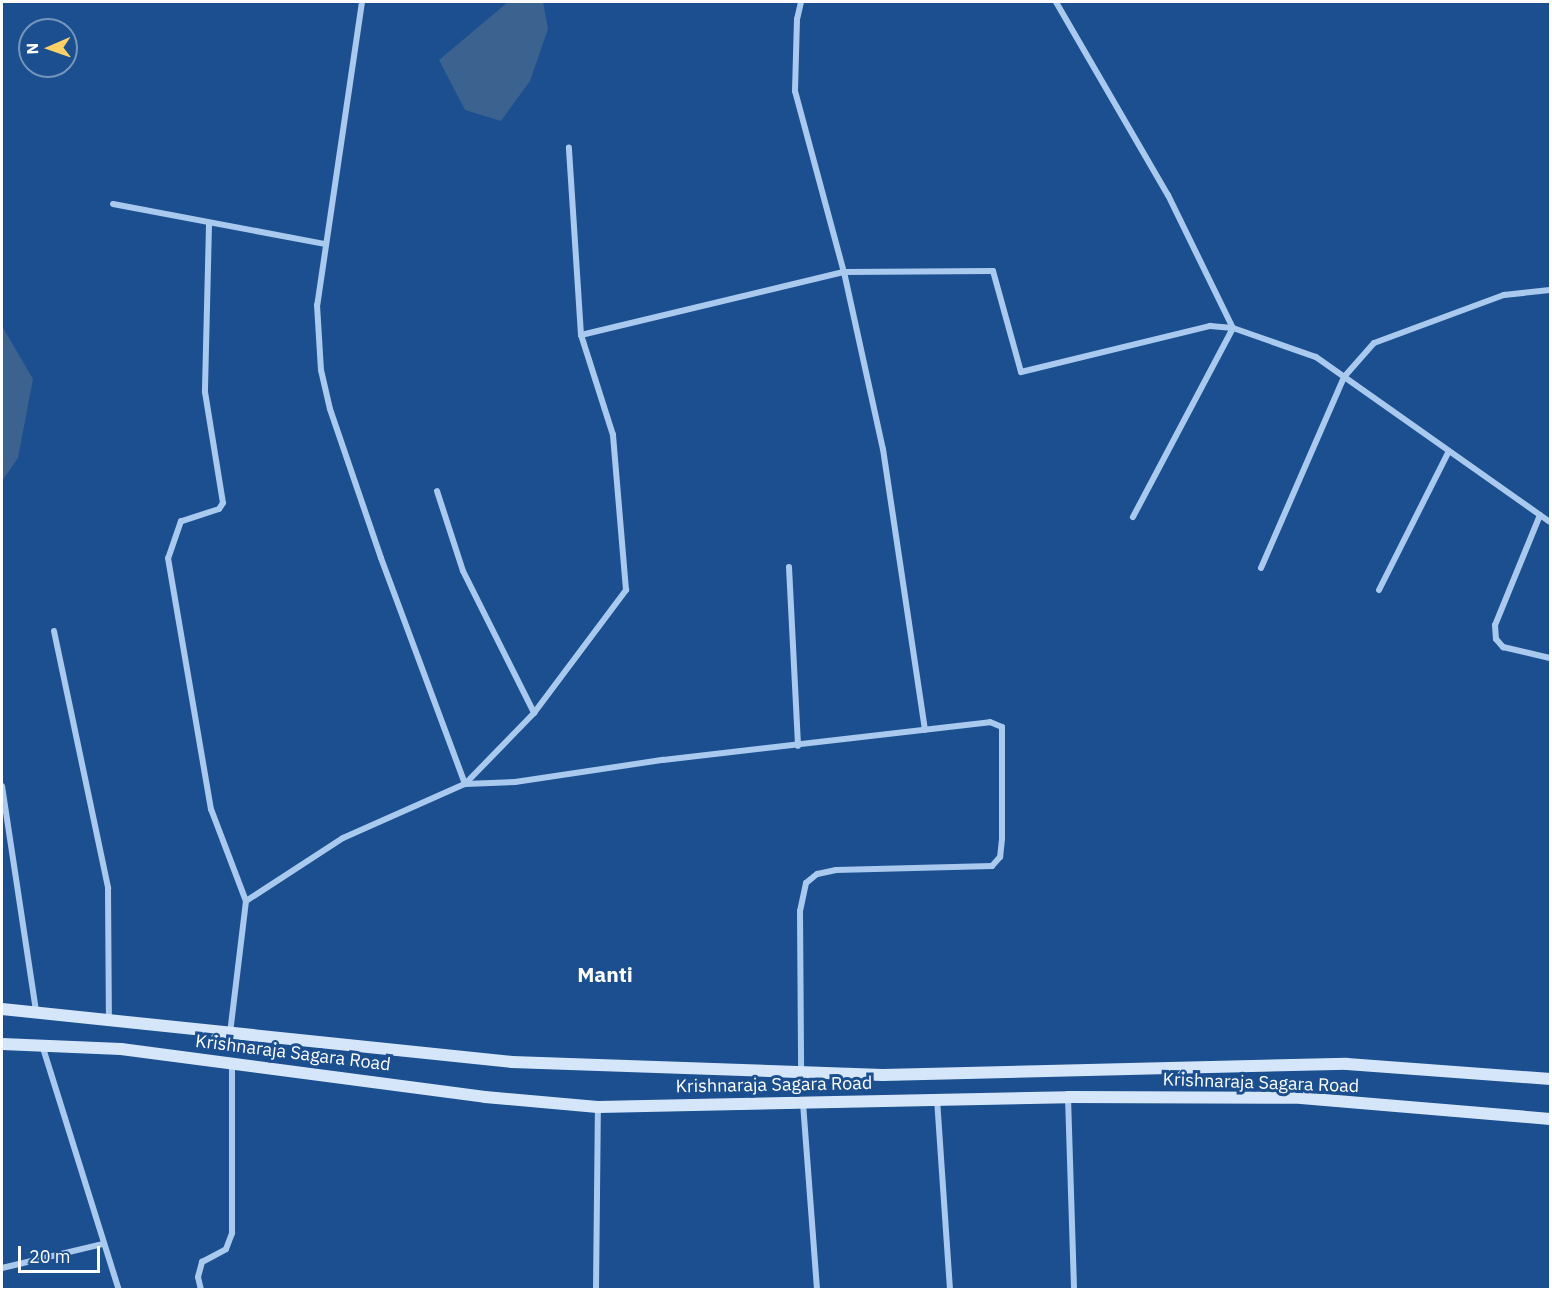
<!DOCTYPE html>
<html>
<head>
<meta charset="utf-8">
<style>
	body { margin:0 }
	#map { position:relative; width:1552px; height:1291px; overflow:hidden; background:#1b4f8f; font-family:"IBM Plex Sans",sans-serif }
	div>[style] { position:absolute }
	[style*='--x'] { left:calc(var(--x)*1px); top:calc(var(--y)*1px); width:calc(var(--w)*1px); rotate:calc(var(--a)*1deg) }
	.water>* { inset:0; background:#3c6290 }
	.street>* { height:6px; margin:-3px; padding:0 3px; transform-origin:3px; border-radius:3px; background:#a9c9ee }
	.secondary>* { height:12px; margin:-6px; padding:0 6px; transform-origin:6px; border-radius:6px; background:#d6e6fa }
	span { translate:-50% -50%; white-space:nowrap; text-align:center; line-height:1.15; -webkit-text-stroke:6px #1b4f8f; paint-order:stroke }
	.street-label { font-size:18px; color:#fff }
	.quarter-label { font-size:21px; color:#fff; font-weight:700 }
	.frame { position:absolute; inset:0; border:3px solid #fff; pointer-events:none }
	.north { position:absolute; left:18px; top:18px; width:60px; height:60px; box-sizing:border-box; background:#1b4f8f; border:2px solid #7695bc; border-radius:50%; rotate:268deg; font-size:16px; font-weight:700; line-height:24px; text-align:center; color:#fff }
	.north::after { content:''; display:block; margin:auto; width:21px; height:27px; background:#ffd166; clip-path:polygon(50% 0,100% 100%,50% 72%,0 100%) }
	.scale { position:absolute; left:18px; top:1246px; width:82px; height:27px; box-sizing:border-box; border:3px solid #fff; border-top:0; padding-left:8px; font-size:18px; line-height:21px; white-space:nowrap; color:#fff; -webkit-text-stroke:4px #1b4f8f; paint-order:stroke }
</style>
</head>
<body>
<div id="map">
	<div class="water">
		<div style="clip-path:polygon(508px 2px,543px 2px,548px 29px,530px 81px,501px 121px,465px 110px,439px 60px)"></div>
		<div style="clip-path:polygon(2px 326px,33px 379px,18px 458px,2px 481px)"></div>
	</div>
	<div class="street">
		<div style="--x:362;--y:2;--w:306;--a:98.4"></div>
		<div style="--x:317;--y:305;--w:65;--a:86.5"></div>
		<div style="--x:321;--y:370;--w:40;--a:77"></div>
		<div style="--x:330;--y:409;--w:157;--a:71.1"></div>
		<div style="--x:381;--y:558;--w:241;--a:69.6"></div>
		<div style="--x:465;--y:784;--w:50;--a:-2.3"></div>
		<div style="--x:515;--y:782;--w:150;--a:-8.5"></div>
		<div style="--x:663;--y:760;--w:329;--a:-6.6"></div>
		<div style="--x:990;--y:722;--w:13;--a:23"></div>
		<div style="--x:1002;--y:727;--w:112;--a:90"></div>
		<div style="--x:1002;--y:839;--w:18;--a:96"></div>
		<div style="--x:1000;--y:857;--w:12;--a:132"></div>
		<div style="--x:992;--y:866;--w:156;--a:178.5"></div>
		<div style="--x:836;--y:870;--w:19;--a:168"></div>
		<div style="--x:817;--y:874;--w:14;--a:141"></div>
		<div style="--x:806;--y:883;--w:29;--a:102"></div>
		<div style="--x:800;--y:911;--w:161;--a:89.6"></div>
		<div style="--x:801;--y:2;--w:17;--a:103"></div>
		<div style="--x:797;--y:19;--w:72;--a:91.6"></div>
		<div style="--x:795;--y:91;--w:188;--a:74.9"></div>
		<div style="--x:844;--y:272;--w:181;--a:77.6"></div>
		<div style="--x:883;--y:449;--w:284;--a:81.5"></div>
		<div style="--x:1056;--y:2;--w:223;--a:59.9"></div>
		<div style="--x:1168;--y:195;--w:148;--a:64"></div>
		<div style="--x:1233;--y:328;--w:214;--a:117.9"></div>
		<div style="--x:113;--y:204;--w:215;--a:10.7"></div>
		<div style="--x:209;--y:225;--w:167;--a:91.4"></div>
		<div style="--x:205;--y:392;--w:112;--a:80.8"></div>
		<div style="--x:223;--y:503;--w:7;--a:124"></div>
		<div style="--x:219;--y:509;--w:40;--a:162"></div>
		<div style="--x:181;--y:521;--w:39;--a:109"></div>
		<div style="--x:168;--y:558;--w:255;--a:80.3"></div>
		<div style="--x:211;--y:809;--w:98;--a:69.2"></div>
		<div style="--x:246;--y:901;--w:133;--a:96.9"></div>
		<div style="--x:581;--y:335;--w:270;--a:-13.5"></div>
		<div style="--x:844;--y:272;--w:149;--a:-0.4"></div>
		<div style="--x:993;--y:271;--w:105;--a:74.5"></div>
		<div style="--x:1021;--y:372;--w:195;--a:-13.7"></div>
		<div style="--x:1210;--y:326;--w:23;--a:5"></div>
		<div style="--x:1233;--y:328;--w:88;--a:19.3"></div>
		<div style="--x:1316;--y:357;--w:286;--a:35.2"></div>
		<div style="--x:437;--y:491;--w:84;--a:72"></div>
		<div style="--x:463;--y:571;--w:159;--a:63.4"></div>
		<div style="--x:1540;--y:515;--w:119;--a:112.2"></div>
		<div style="--x:1495;--y:625;--w:14;--a:86"></div>
		<div style="--x:1496;--y:639;--w:11;--a:49"></div>
		<div style="--x:1503;--y:647;--w:48;--a:13.2"></div>
		<div style="--x:789;--y:567;--w:179;--a:87.1"></div>
		<div style="--x:1261;--y:568;--w:208;--a:-66.5"></div>
		<div style="--x:1344;--y:377;--w:45;--a:-48.6"></div>
		<div style="--x:1374;--y:343;--w:139;--a:-20.3"></div>
		<div style="--x:1504;--y:295;--w:46;--a:-6.2"></div>
		<div style="--x:1379;--y:590;--w:153;--a:-63.3"></div>
		<div style="--x:54;--y:631;--w:263;--a:78.1"></div>
		<div style="--x:108;--y:888;--w:129;--a:89.6"></div>
		<div style="--x:2;--y:786;--w:228;--a:81.4"></div>
		<div style="--x:246;--y:901;--w:116;--a:-33"></div>
		<div style="--x:343;--y:838;--w:133;--a:-23.9"></div>
		<div style="--x:465;--y:784;--w:99;--a:-45.8"></div>
		<div style="--x:534;--y:713;--w:154;--a:-53.2"></div>
		<div style="--x:626;--y:590;--w:156;--a:-94.8"></div>
		<div style="--x:613;--y:435;--w:105;--a:-107.7"></div>
		<div style="--x:581;--y:335;--w:188;--a:-93.7"></div>
		<div style="--x:43;--y:1048;--w:254;--a:72.6"></div>
		<div style="--x:1068;--y:1097;--w:193;--a:88.2"></div>
		<div style="--x:937;--y:1099;--w:191;--a:86.1"></div>
		<div style="--x:803;--y:1103;--w:188;--a:85.7"></div>
		<div style="--x:2;--y:1268;--w:104;--a:-13.4"></div>
		<div style="--x:201;--y:1290;--w:13;--a:-103"></div>
		<div style="--x:198;--y:1277;--w:16;--a:-75"></div>
		<div style="--x:202;--y:1262;--w:27;--a:-28"></div>
		<div style="--x:226;--y:1249;--w:17;--a:-69"></div>
		<div style="--x:232;--y:1233;--w:169;--a:-90"></div>
		<div style="--x:596;--y:1290;--w:183;--a:-89.4"></div>
	</div>
	<div class="secondary">
		<div style="--x:2;--y:1009;--w:513;--a:5.93"></div>
		<div style="--x:512;--y:1062;--w:371;--a:2"></div>
		<div style="--x:883;--y:1075;--w:464;--a:-1.4"></div>
		<div style="--x:1347;--y:1064;--w:204;--a:4.2"></div>
		<div style="--x:2;--y:1044;--w:119;--a:2.4"></div>
		<div style="--x:121;--y:1049;--w:367;--a:7.5"></div>
		<div style="--x:485;--y:1097;--w:113;--a:5.1"></div>
		<div style="--x:598;--y:1107;--w:470;--a:-1.2"></div>
		<div style="--x:1068;--y:1097;--w:233;--a:0.2"></div>
		<div style="--x:1301;--y:1098;--w:250;--a:4.8"></div>
	</div>
	<div class="street-label">
		<span style="left:293px;top:1053px;rotate:7deg">Krishnaraja Sagara Road</span>
		<span style="left:1261px;top:1083px;rotate:2deg">Krishnaraja Sagara Road</span>
		<span style="left:774px;top:1085px;rotate:-1deg">Krishnaraja Sagara Road</span>
	</div>
	<div class="quarter-label">
		<span style="left:605px;top:974px">Manti</span>
	</div>
	<div class="frame"></div>
	<div class="north">N</div>
	<div class="scale">20 m</div>
</div>
</body>
</html>
